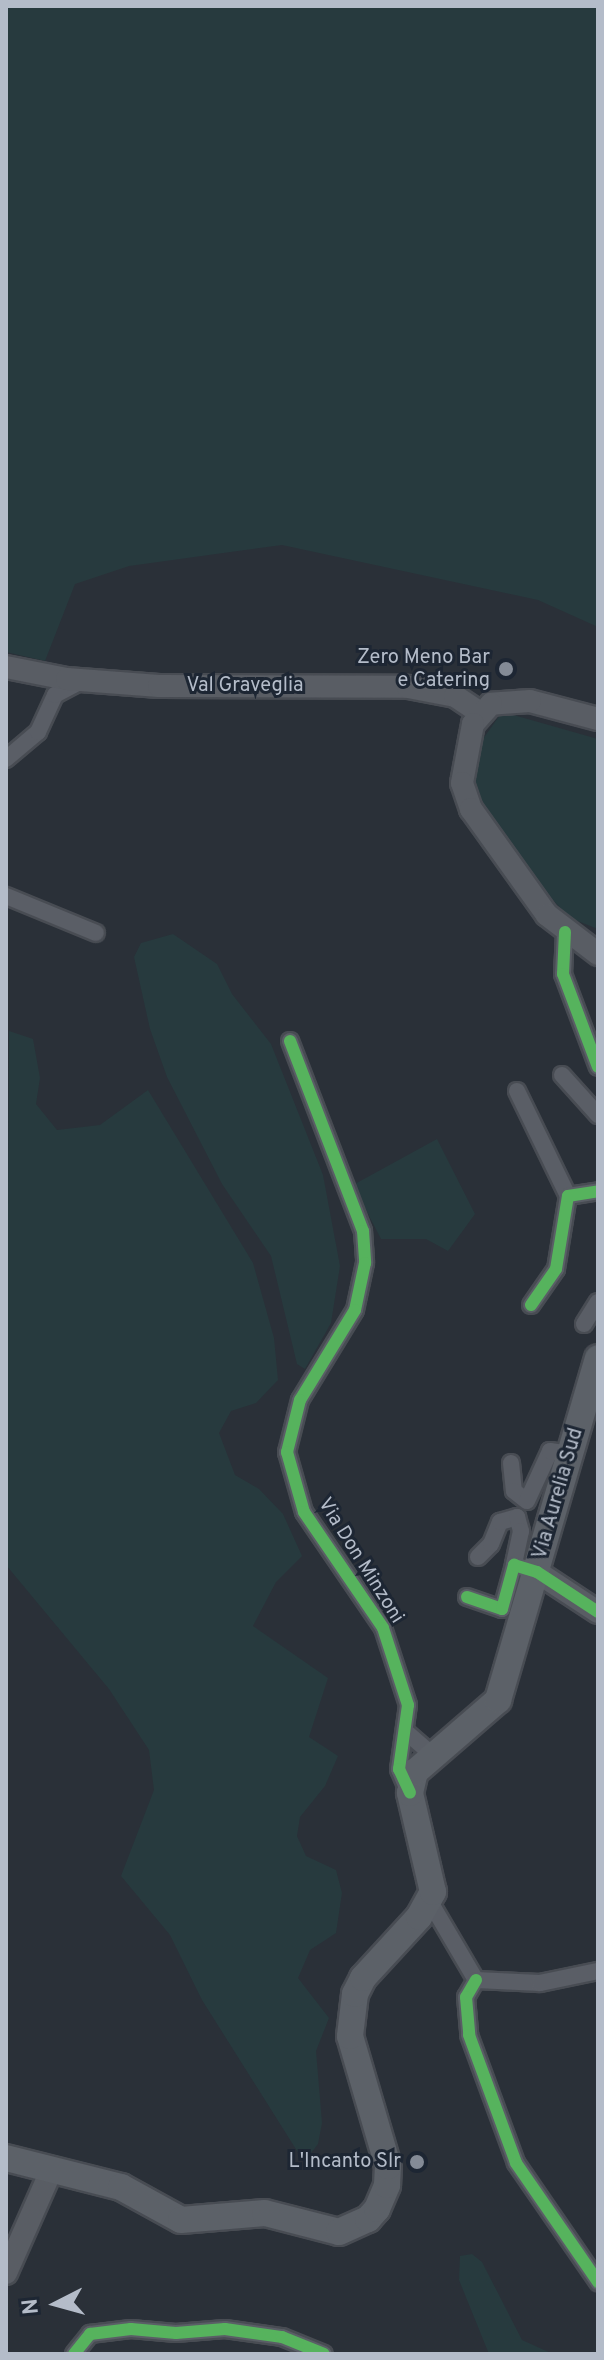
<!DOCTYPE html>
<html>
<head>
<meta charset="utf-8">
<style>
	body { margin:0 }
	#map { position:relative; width:604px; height:2360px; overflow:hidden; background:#2a3038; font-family:Overpass,sans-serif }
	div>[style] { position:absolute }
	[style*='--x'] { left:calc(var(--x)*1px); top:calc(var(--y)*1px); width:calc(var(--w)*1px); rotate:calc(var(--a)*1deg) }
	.green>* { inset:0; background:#273a3e }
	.roads { filter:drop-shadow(2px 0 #484c53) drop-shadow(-2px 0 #484c53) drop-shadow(0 2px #484c53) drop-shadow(0 -2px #484c53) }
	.street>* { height:16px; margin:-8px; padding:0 8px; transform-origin:8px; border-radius:8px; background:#5a5e66 }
	.secondary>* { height:22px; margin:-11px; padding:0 11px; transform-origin:11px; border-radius:11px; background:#595d64 }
	.primary>* { height:26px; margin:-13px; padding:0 13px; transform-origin:13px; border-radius:13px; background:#5c6168 }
	.cycleway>* { height:12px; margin:-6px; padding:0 6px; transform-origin:6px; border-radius:6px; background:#56b35d }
	.dots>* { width:22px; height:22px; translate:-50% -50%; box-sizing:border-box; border:4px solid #1d2633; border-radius:50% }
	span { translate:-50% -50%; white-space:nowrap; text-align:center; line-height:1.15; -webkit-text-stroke:6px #1d2633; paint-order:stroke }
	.poi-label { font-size:20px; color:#b4bcc9 }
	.right { translate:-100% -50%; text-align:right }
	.street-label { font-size:20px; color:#b4bcc9 }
	.frame { position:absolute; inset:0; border:8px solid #b4bcc9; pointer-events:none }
	.north { position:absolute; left:16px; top:2264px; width:80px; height:80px; -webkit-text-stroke:6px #1d2633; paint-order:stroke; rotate:264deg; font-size:22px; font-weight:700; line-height:32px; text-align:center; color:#b4bcc9 }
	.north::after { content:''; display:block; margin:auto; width:28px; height:36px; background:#b4bcc9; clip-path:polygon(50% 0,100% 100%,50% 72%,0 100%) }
</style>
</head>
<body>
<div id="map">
	<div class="green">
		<div style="clip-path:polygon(6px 6px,598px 6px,598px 627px,538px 600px,282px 545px,129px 566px,75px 584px,45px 661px,6px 652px)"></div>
		<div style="clip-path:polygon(510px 714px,598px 739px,598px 929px,570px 918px,536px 882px,482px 803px,475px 781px,480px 743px,500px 715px)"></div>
		<div style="clip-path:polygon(173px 934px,217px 964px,232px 994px,271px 1044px,323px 1175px,340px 1266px,331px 1323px,305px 1369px,297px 1364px,271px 1256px,222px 1184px,167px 1077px,150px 1029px,134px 957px,141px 943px)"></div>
		<div style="clip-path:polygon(9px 1031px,33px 1039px,40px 1078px,36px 1104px,57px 1130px,100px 1125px,148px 1090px,253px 1263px,274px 1338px,278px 1380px,256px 1403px,231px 1411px,219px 1433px,235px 1475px,259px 1489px,283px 1514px,302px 1556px,276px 1582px,253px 1626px,328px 1678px,309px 1737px,338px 1756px,325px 1786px,300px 1817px,297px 1836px,306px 1856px,336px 1870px,342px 1893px,336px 1933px,310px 1950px,298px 1978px,329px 2018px,316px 2051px,322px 2123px,318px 2144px,304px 2162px,202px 2000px,170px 1935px,121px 1876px,154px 1790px,149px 1750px,109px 1689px,6px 1565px)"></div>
		<div style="clip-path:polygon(437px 1139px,475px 1214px,448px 1251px,426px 1239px,381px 1239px,353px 1185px)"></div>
		<div style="clip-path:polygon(472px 2254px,482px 2262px,522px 2340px,553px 2354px,489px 2354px,459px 2280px,460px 2256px)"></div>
	</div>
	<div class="roads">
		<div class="street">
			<div style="--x:6;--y:759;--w:42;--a:-40.2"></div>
			<div style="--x:38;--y:732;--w:41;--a:-65.3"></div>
			<div style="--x:55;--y:695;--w:30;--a:-28"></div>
			<div style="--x:6;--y:896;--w:97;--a:22.3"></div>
			<div style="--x:565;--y:932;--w:42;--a:92.7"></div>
			<div style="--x:563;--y:974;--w:99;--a:69.4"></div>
			<div style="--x:290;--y:1041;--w:204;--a:69"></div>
			<div style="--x:363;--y:1231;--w:32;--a:86"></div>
			<div style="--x:365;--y:1263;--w:48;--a:102"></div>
			<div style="--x:355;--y:1310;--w:105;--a:121.4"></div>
			<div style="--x:300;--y:1400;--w:54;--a:104"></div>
			<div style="--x:287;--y:1452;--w:62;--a:74.2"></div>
			<div style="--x:304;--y:1512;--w:140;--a:55.7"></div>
			<div style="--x:383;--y:1628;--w:81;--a:72"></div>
			<div style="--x:408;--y:1705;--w:65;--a:98"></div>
			<div style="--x:399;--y:1769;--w:25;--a:67"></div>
			<div style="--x:562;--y:1075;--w:54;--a:48"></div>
			<div style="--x:517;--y:1091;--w:117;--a:64.1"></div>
			<div style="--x:531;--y:1305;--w:44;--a:-55.2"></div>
			<div style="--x:556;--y:1269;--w:74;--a:-80.7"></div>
			<div style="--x:568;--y:1196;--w:30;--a:-9"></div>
			<div style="--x:584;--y:1324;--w:26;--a:-58"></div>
			<div style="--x:511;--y:1463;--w:28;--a:84"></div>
			<div style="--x:514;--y:1491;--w:16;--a:38"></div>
			<div style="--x:527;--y:1501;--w:55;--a:-65.3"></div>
			<div style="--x:550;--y:1451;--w:21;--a:8"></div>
			<div style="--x:478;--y:1557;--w:18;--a:-45"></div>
			<div style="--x:491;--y:1544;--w:24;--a:-68"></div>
			<div style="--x:500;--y:1522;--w:18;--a:-16"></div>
			<div style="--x:517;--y:1517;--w:15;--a:74"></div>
			<div style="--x:521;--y:1531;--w:35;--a:102"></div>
			<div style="--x:467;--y:1597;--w:37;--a:19"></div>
			<div style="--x:502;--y:1609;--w:46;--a:-74.7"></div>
			<div style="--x:514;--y:1565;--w:10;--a:17"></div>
			<div style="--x:405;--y:1731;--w:35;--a:41"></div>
			<div style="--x:429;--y:1900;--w:93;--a:59.6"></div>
			<div style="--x:476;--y:1980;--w:20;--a:120"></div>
			<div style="--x:466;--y:1997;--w:38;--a:85"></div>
			<div style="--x:469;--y:2035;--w:136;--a:69.8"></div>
			<div style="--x:516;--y:2163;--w:145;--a:55.4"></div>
			<div style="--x:476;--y:1980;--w:64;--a:2.7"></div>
			<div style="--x:540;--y:1983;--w:59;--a:-11.7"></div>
			<div style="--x:74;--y:2354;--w:26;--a:-51"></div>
			<div style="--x:90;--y:2334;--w:41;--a:-7"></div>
			<div style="--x:131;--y:2329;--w:45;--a:5.1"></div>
			<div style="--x:176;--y:2333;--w:49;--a:-4.7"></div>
			<div style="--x:225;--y:2329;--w:58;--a:8"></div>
			<div style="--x:282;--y:2337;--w:45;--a:22"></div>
		</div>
		<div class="secondary">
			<div style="--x:6;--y:667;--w:62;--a:11.1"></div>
			<div style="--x:67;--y:679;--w:92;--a:4.4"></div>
			<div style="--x:159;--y:686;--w:249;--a:0.2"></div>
			<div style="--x:408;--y:687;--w:48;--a:10.8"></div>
			<div style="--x:455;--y:696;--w:29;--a:34"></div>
			<div style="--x:598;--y:719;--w:70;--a:-165.2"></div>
			<div style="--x:530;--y:701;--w:39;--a:176"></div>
			<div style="--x:491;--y:704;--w:27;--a:132"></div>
			<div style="--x:473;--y:724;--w:60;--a:100.6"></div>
			<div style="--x:462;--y:783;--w:28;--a:71"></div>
			<div style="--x:471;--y:809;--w:130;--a:54.4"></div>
			<div style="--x:547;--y:915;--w:64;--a:37.4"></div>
			<div style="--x:537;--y:1572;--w:73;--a:33.3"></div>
			<div style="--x:6;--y:2273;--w:111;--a:-66.2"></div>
		</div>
		<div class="primary">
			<div style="--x:6;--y:2158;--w:119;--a:14.2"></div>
			<div style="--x:121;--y:2187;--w:68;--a:28.8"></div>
			<div style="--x:181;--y:2220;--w:84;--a:-4.8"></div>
			<div style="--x:265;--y:2213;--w:76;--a:14.4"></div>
			<div style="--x:339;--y:2232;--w:32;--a:-24"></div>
			<div style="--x:368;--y:2219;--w:13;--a:-48"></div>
			<div style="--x:377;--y:2209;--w:26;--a:-67"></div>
			<div style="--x:387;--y:2185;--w:19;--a:-87"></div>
			<div style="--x:388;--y:2166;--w:135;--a:-106.3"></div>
			<div style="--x:350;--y:2036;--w:42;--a:-83.2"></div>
			<div style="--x:355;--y:1994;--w:18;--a:-63"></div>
			<div style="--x:363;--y:1978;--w:83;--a:-47.4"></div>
			<div style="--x:419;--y:1917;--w:29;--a:-61"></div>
			<div style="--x:433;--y:1892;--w:102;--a:-103.1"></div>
			<div style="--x:410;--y:1793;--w:22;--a:-77"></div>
			<div style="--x:415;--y:1772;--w:110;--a:-40.9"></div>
			<div style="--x:498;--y:1700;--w:356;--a:-73.7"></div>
		</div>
	</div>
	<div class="cycleway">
		<div style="--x:565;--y:932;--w:42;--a:92.7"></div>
		<div style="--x:563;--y:974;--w:99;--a:69.4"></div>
		<div style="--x:290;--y:1041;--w:204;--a:69"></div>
		<div style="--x:363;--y:1231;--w:32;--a:86"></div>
		<div style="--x:365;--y:1263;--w:48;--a:102"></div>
		<div style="--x:355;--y:1310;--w:105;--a:121.4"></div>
		<div style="--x:300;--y:1400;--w:54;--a:104"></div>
		<div style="--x:287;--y:1452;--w:62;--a:74.2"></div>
		<div style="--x:304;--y:1512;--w:140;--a:55.7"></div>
		<div style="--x:383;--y:1628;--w:81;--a:72"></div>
		<div style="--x:408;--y:1705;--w:65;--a:98"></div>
		<div style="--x:399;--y:1769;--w:26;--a:65"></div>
		<div style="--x:531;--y:1305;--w:44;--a:-55.2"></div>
		<div style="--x:556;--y:1269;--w:74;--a:-80.7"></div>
		<div style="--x:568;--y:1196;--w:30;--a:-9"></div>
		<div style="--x:467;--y:1597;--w:37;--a:19"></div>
		<div style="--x:502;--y:1609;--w:46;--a:-74.7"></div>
		<div style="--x:514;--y:1565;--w:24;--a:17"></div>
		<div style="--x:537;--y:1572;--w:73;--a:33.3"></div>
		<div style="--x:476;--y:1980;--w:20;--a:120"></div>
		<div style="--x:466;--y:1997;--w:38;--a:85"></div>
		<div style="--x:469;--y:2035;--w:136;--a:69.8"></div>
		<div style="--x:516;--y:2163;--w:145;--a:55.4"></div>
		<div style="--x:74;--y:2354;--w:26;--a:-51"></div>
		<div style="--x:90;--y:2334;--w:41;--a:-7"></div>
		<div style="--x:131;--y:2329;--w:45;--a:5.1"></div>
		<div style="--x:176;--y:2333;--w:49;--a:-4.7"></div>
		<div style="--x:225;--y:2329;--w:58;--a:8"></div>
		<div style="--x:282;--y:2337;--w:45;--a:22"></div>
	</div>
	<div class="dots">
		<div style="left:506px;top:669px;background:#848b96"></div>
		<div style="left:417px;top:2162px;background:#848b96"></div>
	</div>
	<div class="poi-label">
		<span class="right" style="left:490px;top:670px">Zero Meno Bar<br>e Catering</span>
		<span class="right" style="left:401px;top:2162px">L'Incanto Slr</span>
	</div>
	<div class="street-label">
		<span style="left:245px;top:686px">Val Graveglia</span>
		<span style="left:559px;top:1494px;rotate:-74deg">Via Aurelia Sud</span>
		<span style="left:360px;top:1561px;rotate:58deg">Via Don Minzoni</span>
	</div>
	<div class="frame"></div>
	<div class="north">N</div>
</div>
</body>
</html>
